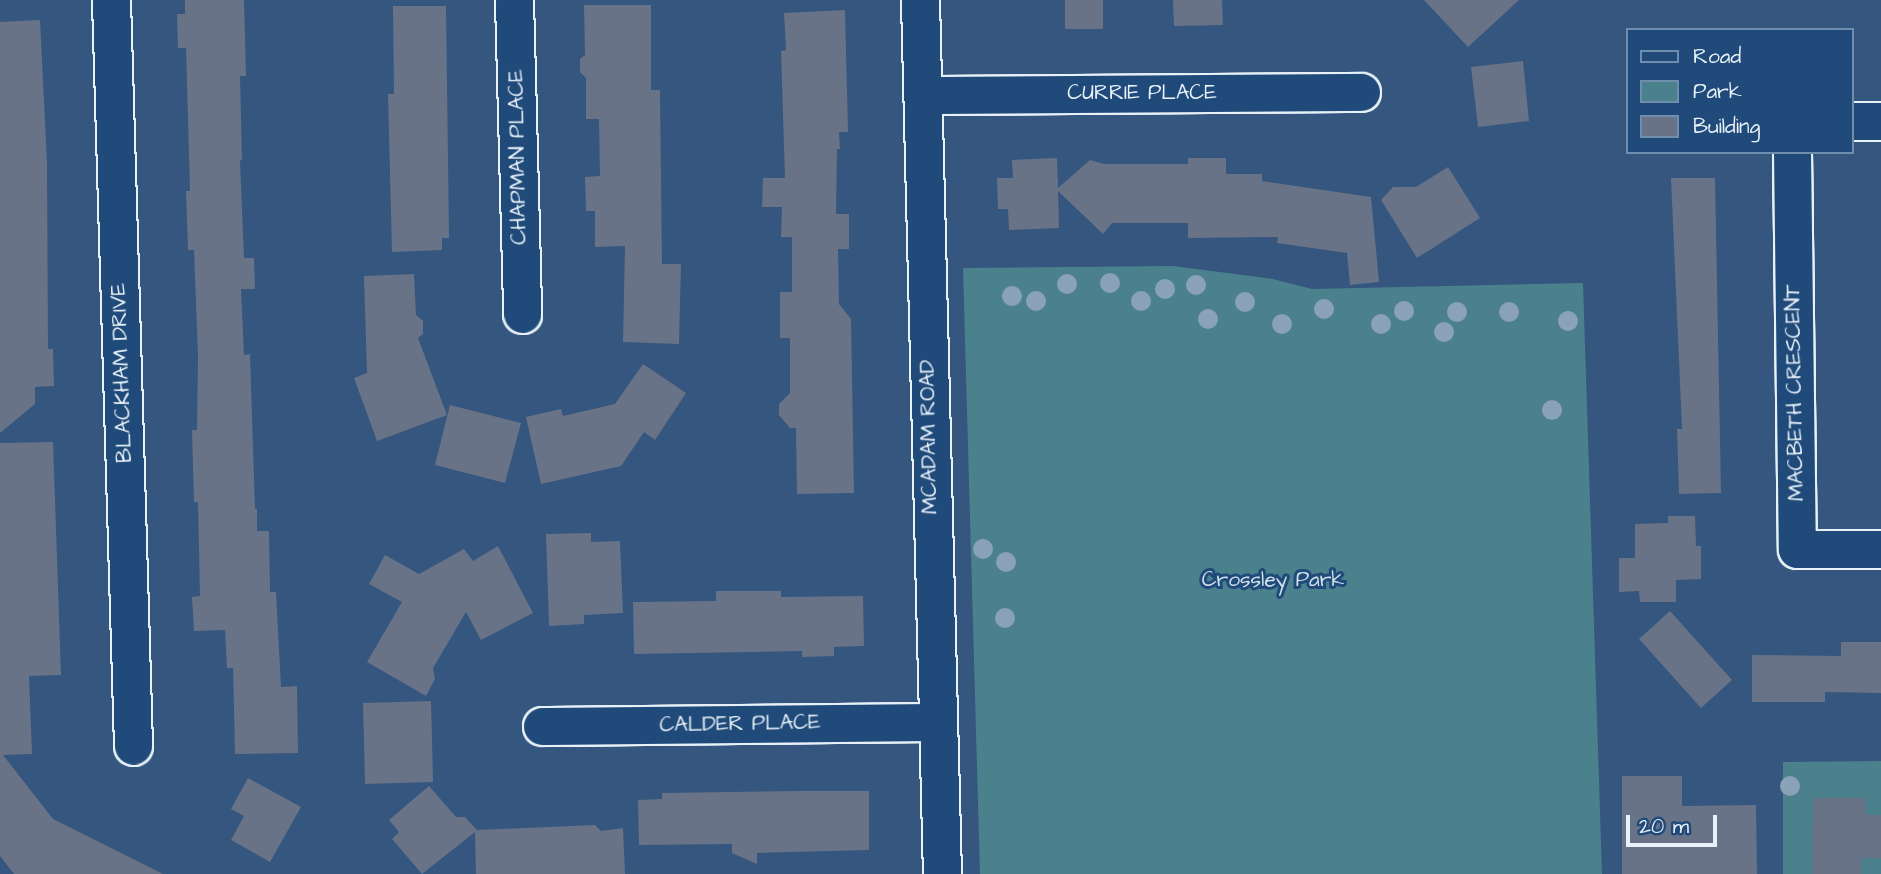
<!DOCTYPE html>
<html>
<head>
<meta charset="utf-8">
<style>
	body { margin:0 }
	#map { position:relative; width:1881px; height:874px; overflow:hidden; background:#35567e; font-family:"Architects Daughter",sans-serif }
	div>[style] { position:absolute }
	[style*='--x'] { left:calc(var(--x)*1px); top:calc(var(--y)*1px); width:calc(var(--w)*1px); rotate:calc(var(--a)*1deg) }
	.green>* { inset:0; background:#4b808d }
	.building>* { inset:0; background:#687387 }
	.roads { filter:drop-shadow(2px 0 #e8f1f8) drop-shadow(-2px 0 #e8f1f8) drop-shadow(0 2px #e8f1f8) drop-shadow(0 -2px #e8f1f8) }
	.street>* { height:37px; margin:-18.5px; padding:0 18.5px; transform-origin:18.5px; border-radius:18.5px; background:#1f4a7a }
	.trees>* { width:20px; height:20px; margin:-10px; border-radius:50%; background:#8aa2b8 }
	span { translate:-50% -50%; white-space:nowrap; text-align:center; line-height:1.15; -webkit-text-stroke:6px #1f4a7a; paint-order:stroke }
	.street-label { font-size:21px; color:#e8f1f8 }
	.park-label { font-size:21px; color:#d0e0e8 }
	.legend { position:absolute; left:1626px; top:28px; width:228px; height:126px; box-sizing:border-box; background:#1f4a7a; border:2px solid #6f8dac; margin:0; padding:9px 12px; list-style:none; font-size:21px; color:#e8f1f8 }
	.legend li { display:flex; align-items:center; gap:14px; height:35px }
	.legend b { width:35px; border:2px solid #6f8dac }
	.scale { position:absolute; left:1626px; top:815px; width:91px; height:32px; box-sizing:border-box; border:4px solid #e8f1f8; border-top:0; padding-left:9px; font-size:21px; line-height:24px; white-space:nowrap; color:#e8f1f8; -webkit-text-stroke:5px #1f4a7a; paint-order:stroke }
</style>
</head>
<body>
<div id="map">
	<div class="green">
		<div style="clip-path:polygon(1173px 266px,1273px 279px,1312px 289px,1583px 283px,1602px 874px,980px 874px,963px 268px)"></div>
		<div style="clip-path:polygon(1881px 761px,1881px 874px,1783px 874px,1783px 762px)"></div>
	</div>
	<div class="building">
		<div style="clip-path:polygon(185px 0,244px 0,246px 76px,240px 76px,242px 160px,240px 160px,244px 258px,254px 258px,255px 289px,241px 289px,244px 355px,250px 354px,255px 509px,257px 509px,257px 531px,269px 531px,270px 592px,276px 592px,281px 687px,297px 686px,298px 753px,235px 754px,233px 668px,227px 668px,225px 630px,194px 631px,192px 597px,200px 596px,198px 502px,194px 502px,192px 430px,197px 430px,198px 356px,194px 250px,188px 250px,186px 191px,190px 191px,186px 48px,178px 48px,177px 14px,185px 14px)"></div>
		<div style="clip-path:polygon(1065px 0,1103px 0,1103px 29px,1065px 29px)"></div>
		<div style="clip-path:polygon(1173px 0,1222px 0,1223px 25px,1174px 26px)"></div>
		<div style="clip-path:polygon(1424px 0,1519px 0,1468px 47px)"></div>
		<div style="clip-path:polygon(584px 5px,651px 5px,651px 90px,660px 90px,662px 264px,681px 264px,679px 344px,623px 342px,625px 246px,595px 247px,595px 211px,586px 211px,585px 177px,600px 176px,599px 119px,586px 119px,586px 78px,580px 72px,580px 59px,585px 55px)"></div>
		<div style="clip-path:polygon(393px 6px,446px 6px,449px 238px,442px 238px,442px 250px,392px 252px,388px 94px,394px 94px)"></div>
		<div style="clip-path:polygon(845px 10px,848px 132px,839px 132px,840px 149px,837px 149px,836px 214px,849px 214px,849px 249px,838px 249px,839px 304px,851px 319px,854px 493px,797px 494px,796px 428px,790px 428px,779px 415px,779px 404px,790px 393px,790px 338px,780px 338px,780px 292px,792px 292px,792px 237px,781px 237px,782px 207px,762px 207px,763px 178px,785px 178px,781px 51px,786px 50px,784px 13px)"></div>
		<div style="clip-path:polygon(40px 20px,47px 162px,48px 349px,53px 349px,54px 386px,35px 387px,35px 404px,0 433px,0 22px)"></div>
		<div style="clip-path:polygon(1523px 61px,1529px 121px,1478px 127px,1471px 67px)"></div>
		<div style="clip-path:polygon(1057px 158px,1058px 188px,1090px 160px,1104px 164px,1188px 164px,1188px 158px,1226px 158px,1226px 174px,1262px 174px,1262px 181px,1371px 197px,1379px 282px,1350px 285px,1347px 253px,1277px 243px,1278px 237px,1188px 238px,1188px 223px,1112px 223px,1103px 234px,1058px 191px,1059px 228px,1009px 230px,1008px 209px,998px 209px,997px 178px,1013px 178px,1012px 160px)"></div>
		<div style="clip-path:polygon(1448px 167px,1480px 218px,1417px 258px,1381px 200px,1393px 187px,1416px 187px)"></div>
		<div style="clip-path:polygon(1671px 178px,1715px 178px,1721px 493px,1679px 494px,1677px 429px,1682px 429px)"></div>
		<div style="clip-path:polygon(414px 274px,416px 315px,423px 321px,423px 334px,418px 338px,447px 415px,377px 441px,354px 378px,367px 373px,364px 276px)"></div>
		<div style="clip-path:polygon(643px 364px,686px 393px,655px 440px,644px 432px,621px 466px,541px 484px,526px 417px,561px 409px,563px 416px,615px 404px)"></div>
		<div style="clip-path:polygon(450px 405px,521px 423px,505px 483px,435px 465px)"></div>
		<div style="clip-path:polygon(53px 442px,61px 675px,29px 676px,32px 754px,3px 755px,53px 819px,163px 874px,14px 874px,0 856px,0 443px)"></div>
		<div style="clip-path:polygon(1668px 516px,1695px 516px,1696px 546px,1701px 546px,1701px 579px,1676px 580px,1676px 602px,1640px 602px,1639px 591px,1619px 592px,1619px 558px,1635px 558px,1635px 524px,1668px 523px)"></div>
		<div style="clip-path:polygon(591px 533px,591px 542px,620px 541px,623px 613px,584px 615px,584px 624px,549px 626px,546px 534px)"></div>
		<div style="clip-path:polygon(498px 546px,533px 613px,481px 640px,466px 612px,433px 668px,435px 679px,426px 696px,367px 662px,402px 602px,369px 584px,385px 555px,419px 574px,464px 549px,473px 561px)"></div>
		<div style="clip-path:polygon(716px 591px,781px 591px,781px 597px,863px 596px,864px 646px,834px 647px,834px 656px,802px 657px,802px 651px,634px 654px,633px 602px,716px 601px)"></div>
		<div style="clip-path:polygon(1670px 611px,1732px 680px,1701px 708px,1639px 639px)"></div>
		<div style="clip-path:polygon(1841px 642px,1881px 642px,1881px 693px,1825px 692px,1825px 702px,1752px 702px,1752px 655px,1841px 656px)"></div>
		<div style="clip-path:polygon(431px 701px,433px 782px,365px 784px,363px 703px)"></div>
		<div style="clip-path:polygon(1622px 776px,1682px 776px,1682px 806px,1756px 805px,1757px 874px,1622px 874px)"></div>
		<div style="clip-path:polygon(248px 778px,301px 807px,270px 862px,231px 840px,244px 816px,231px 809px)"></div>
		<div style="clip-path:polygon(429px 786px,456px 817px,465px 817px,477px 830px,595px 825px,601px 831px,623px 828px,625px 874px,476px 874px,475px 832px,422px 874px,392px 839px,399px 832px,389px 820px)"></div>
		<div style="clip-path:polygon(804px 791px,869px 791px,869px 850px,757px 853px,757px 864px,732px 853px,732px 844px,639px 845px,638px 800px,662px 799px,662px 793px)"></div>
		<div style="clip-path:polygon(1813px 798px,1866px 798px,1866px 815px,1881px 815px,1881px 858px,1861px 858px,1861px 874px,1812px 874px)"></div>
	</div>
	<div class="roads">
		<div class="street">
			<div style="--x:111;--y:0;--w:746;--a:88.31"></div>
			<div style="--x:514;--y:0;--w:314;--a:88.5"></div>
			<div style="--x:920;--y:0;--w:874;--a:88.56"></div>
			<div style="--x:923;--y:95;--w:438;--a:-0.4"></div>
			<div style="--x:1851;--y:121;--w:30;--a:0"></div>
			<div style="--x:1792;--y:152;--w:397;--a:89.3"></div>
			<div style="--x:1797;--y:549;--w:84;--a:0"></div>
			<div style="--x:542;--y:726;--w:396;--a:-0.6"></div>
		</div>
	</div>
	<div class="trees">
		<div style="left:1110px;top:283px"></div>
		<div style="left:1067px;top:284px"></div>
		<div style="left:1196px;top:285px"></div>
		<div style="left:1165px;top:289px"></div>
		<div style="left:1012px;top:296px"></div>
		<div style="left:1036px;top:301px"></div>
		<div style="left:1141px;top:301px"></div>
		<div style="left:1245px;top:302px"></div>
		<div style="left:1324px;top:309px"></div>
		<div style="left:1404px;top:311px"></div>
		<div style="left:1457px;top:312px"></div>
		<div style="left:1509px;top:312px"></div>
		<div style="left:1208px;top:319px"></div>
		<div style="left:1568px;top:321px"></div>
		<div style="left:1282px;top:324px"></div>
		<div style="left:1381px;top:324px"></div>
		<div style="left:1444px;top:332px"></div>
		<div style="left:1552px;top:410px"></div>
		<div style="left:983px;top:549px"></div>
		<div style="left:1006px;top:562px"></div>
		<div style="left:1005px;top:618px"></div>
		<div style="left:1790px;top:786px"></div>
	</div>
	<div class="street-label">
		<span style="left:1142px;top:93px">CURRIE PLACE</span>
		<span style="left:518px;top:157px;rotate:-91deg">CHAPMAN PLACE</span>
		<span style="left:122px;top:373px;rotate:-92deg">BLACKHAM DRIVE</span>
		<span style="left:1795px;top:393px;rotate:-91deg">MACBETH CRESCENT</span>
		<span style="left:929px;top:437px;rotate:-91deg">MCADAM ROAD</span>
		<span style="left:740px;top:724px;rotate:-1deg">CALDER PLACE</span>
	</div>
	<div class="park-label">
		<span style="left:1273px;top:580px">Crossley Park</span>
	</div>
	<ul class="legend">
	<li><b style="height:9px;background:#1f4a7a"></b>Road</li>
	<li><b style="height:19px;background:#4b808d"></b>Park</li>
	<li><b style="height:19px;background:#687387"></b>Building</li>
	</ul>
	<div class="scale">20 m</div>
</div>
</body>
</html>
